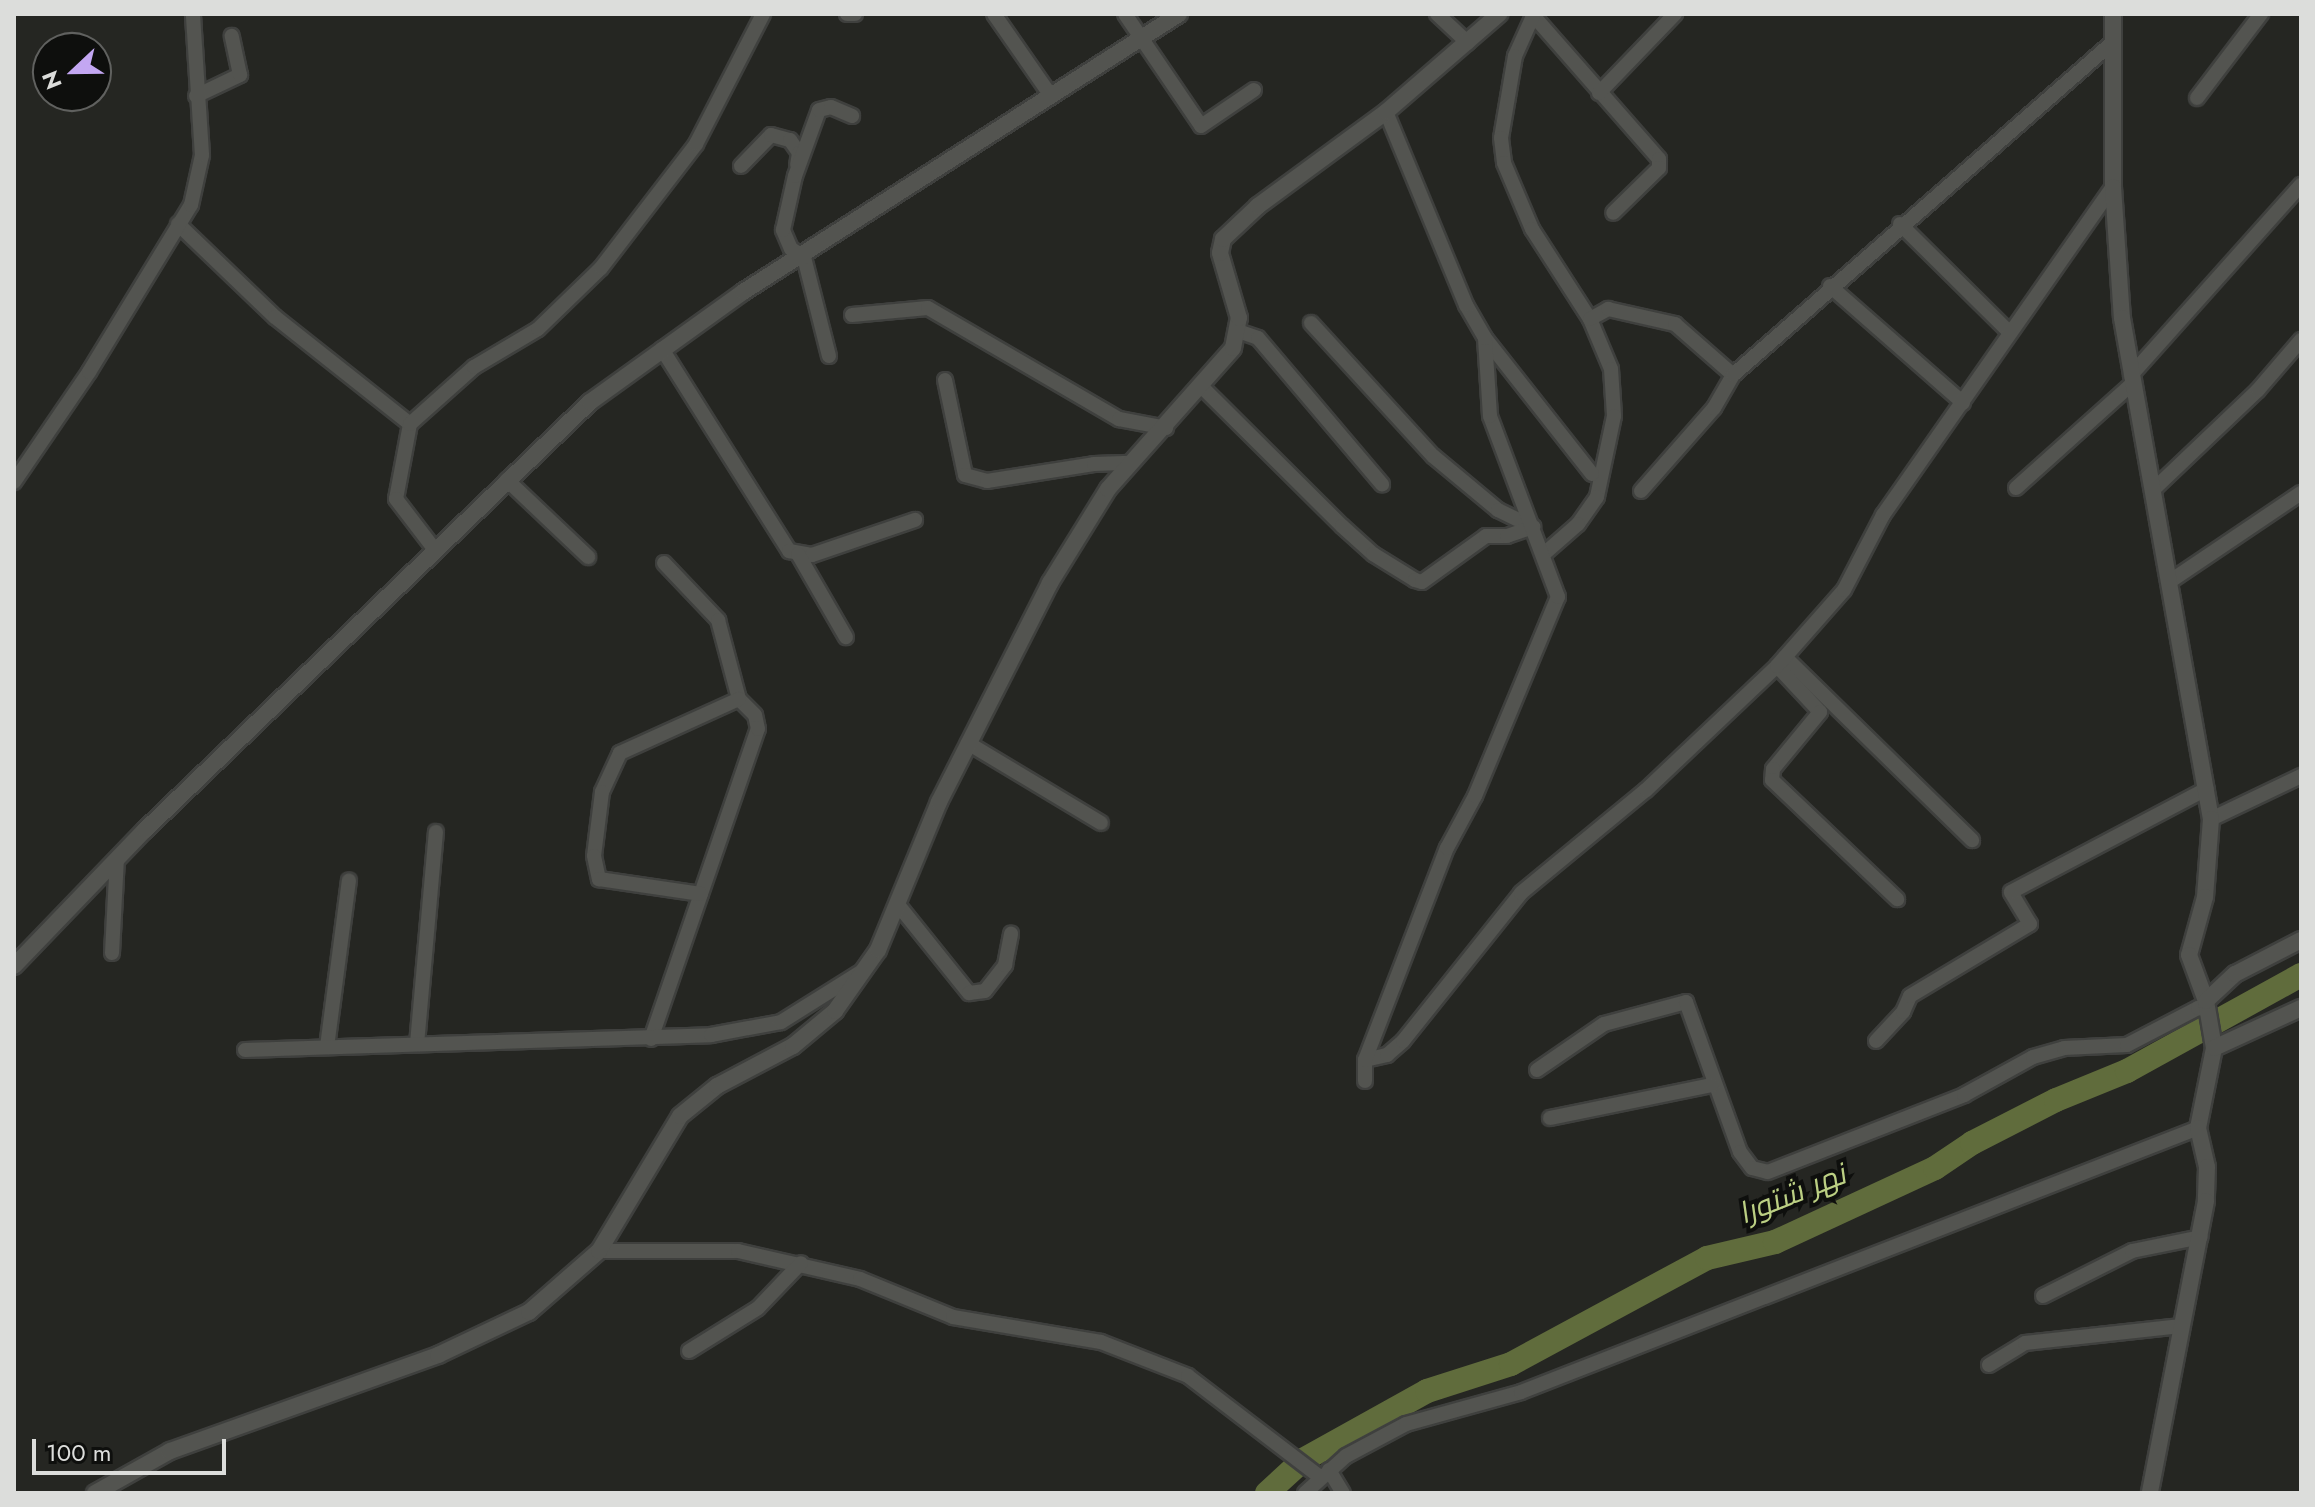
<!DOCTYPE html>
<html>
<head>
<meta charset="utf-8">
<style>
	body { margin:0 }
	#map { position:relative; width:2315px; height:1507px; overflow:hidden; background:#252622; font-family:Jost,Cairo,sans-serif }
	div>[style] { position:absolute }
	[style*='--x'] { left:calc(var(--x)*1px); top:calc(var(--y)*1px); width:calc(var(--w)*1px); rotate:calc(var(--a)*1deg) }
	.river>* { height:24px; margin:-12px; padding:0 12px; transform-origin:12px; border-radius:12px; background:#606c3c }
	.roads { filter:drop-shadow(2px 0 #3f403e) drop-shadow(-2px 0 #3f403e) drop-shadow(0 2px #3f403e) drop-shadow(0 -2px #3f403e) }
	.minor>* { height:14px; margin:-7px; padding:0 7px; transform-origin:7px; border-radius:7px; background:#535450 }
	.tertiary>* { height:16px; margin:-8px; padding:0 8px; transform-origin:8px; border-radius:8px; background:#535450 }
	span { translate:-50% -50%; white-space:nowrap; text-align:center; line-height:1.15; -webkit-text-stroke:8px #0e0f0d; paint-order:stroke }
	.water-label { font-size:30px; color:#bbcf83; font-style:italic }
	.frame { position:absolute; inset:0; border:16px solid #dcdddb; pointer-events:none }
	.north { position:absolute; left:32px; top:32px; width:80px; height:80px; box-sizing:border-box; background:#0e0f0d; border:2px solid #60615f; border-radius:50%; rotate:248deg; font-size:22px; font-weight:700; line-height:32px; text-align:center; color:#dcdddb }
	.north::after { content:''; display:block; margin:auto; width:28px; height:36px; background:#c3a7f2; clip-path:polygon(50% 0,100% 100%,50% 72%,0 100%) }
	.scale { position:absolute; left:32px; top:1439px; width:194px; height:36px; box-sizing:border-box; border:4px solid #dcdddb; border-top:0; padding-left:10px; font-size:24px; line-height:28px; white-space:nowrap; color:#dcdddb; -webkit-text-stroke:6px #0e0f0d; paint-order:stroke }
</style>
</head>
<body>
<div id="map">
	<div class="river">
		<div style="--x:1267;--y:1493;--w:49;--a:-42.5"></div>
		<div style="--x:1303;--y:1460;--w:142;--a:-29.1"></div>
		<div style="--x:1427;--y:1391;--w:88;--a:-17.8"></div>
		<div style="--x:1511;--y:1364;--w:223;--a:-28.4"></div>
		<div style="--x:1707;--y:1258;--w:70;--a:-13.2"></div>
		<div style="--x:1775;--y:1242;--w:176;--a:-24.8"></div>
		<div style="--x:1935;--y:1168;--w:45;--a:-34"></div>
		<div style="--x:1972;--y:1143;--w:94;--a:-27.1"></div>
		<div style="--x:2056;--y:1100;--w:77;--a:-22.2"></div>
		<div style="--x:2127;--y:1071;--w:199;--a:-28.9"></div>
	</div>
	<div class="roads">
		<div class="minor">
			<div style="--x:847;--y:14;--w:8;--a:0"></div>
			<div style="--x:994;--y:14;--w:100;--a:55.2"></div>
			<div style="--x:1125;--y:14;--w:135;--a:55.8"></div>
			<div style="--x:1201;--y:126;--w:64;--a:-34.2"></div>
			<div style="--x:1437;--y:14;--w:42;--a:43.1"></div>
			<div style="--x:1532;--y:14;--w:193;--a:48.8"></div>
			<div style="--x:1659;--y:159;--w:9;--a:90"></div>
			<div style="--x:1659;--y:168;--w:64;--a:135.6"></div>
			<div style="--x:1533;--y:16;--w:44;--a:114.2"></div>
			<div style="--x:1515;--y:56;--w:83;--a:99.7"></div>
			<div style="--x:1501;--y:138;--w:25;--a:83"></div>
			<div style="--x:1504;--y:163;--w:72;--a:67"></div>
			<div style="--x:1532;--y:229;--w:107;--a:57.2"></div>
			<div style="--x:1590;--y:319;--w:54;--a:67.2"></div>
			<div style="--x:1611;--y:369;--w:47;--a:86.3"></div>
			<div style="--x:1614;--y:416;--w:83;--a:101.9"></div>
			<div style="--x:1597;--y:497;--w:33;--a:125"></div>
			<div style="--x:1578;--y:524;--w:44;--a:138.7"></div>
			<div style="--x:1599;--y:93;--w:110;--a:-46.1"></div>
			<div style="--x:196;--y:96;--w:49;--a:-25.5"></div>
			<div style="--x:240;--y:75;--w:40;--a:-102"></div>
			<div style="--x:2197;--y:98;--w:106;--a:-52.7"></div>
			<div style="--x:741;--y:166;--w:43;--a:-45.9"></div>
			<div style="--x:771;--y:135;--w:20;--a:15"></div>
			<div style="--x:790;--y:140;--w:16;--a:55"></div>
			<div style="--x:799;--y:153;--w:12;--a:99"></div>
			<div style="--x:178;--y:224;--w:134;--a:43.8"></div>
			<div style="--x:275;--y:317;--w:172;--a:38.4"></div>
			<div style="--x:410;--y:424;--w:76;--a:100.6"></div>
			<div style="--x:396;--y:499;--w:64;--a:52.6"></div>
			<div style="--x:1900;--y:224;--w:153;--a:44.7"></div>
			<div style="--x:1830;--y:286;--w:177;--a:41.3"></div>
			<div style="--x:852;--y:315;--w:76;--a:-5.3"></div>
			<div style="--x:928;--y:308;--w:221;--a:30.2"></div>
			<div style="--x:1119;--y:419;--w:48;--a:10.8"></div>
			<div style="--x:1590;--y:319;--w:21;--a:-29"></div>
			<div style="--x:1608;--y:309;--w:69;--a:12.6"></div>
			<div style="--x:1675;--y:324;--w:77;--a:41.3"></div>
			<div style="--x:1311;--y:323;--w:180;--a:47.5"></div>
			<div style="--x:1433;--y:456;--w:85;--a:39.7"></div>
			<div style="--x:1498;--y:510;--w:39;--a:26"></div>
			<div style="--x:1238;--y:331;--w:21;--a:19"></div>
			<div style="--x:1258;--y:338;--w:192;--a:49.7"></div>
			<div style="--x:1485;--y:338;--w:173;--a:51.8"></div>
			<div style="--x:662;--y:349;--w:239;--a:57.8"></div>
			<div style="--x:789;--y:551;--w:23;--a:10"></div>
			<div style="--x:812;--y:555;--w:109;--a:-18.8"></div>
			<div style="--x:829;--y:356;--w:102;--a:-104.2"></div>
			<div style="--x:804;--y:257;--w:15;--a:-148"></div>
			<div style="--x:791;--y:249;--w:21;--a:-113"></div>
			<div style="--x:783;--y:230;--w:55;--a:-77.5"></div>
			<div style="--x:795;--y:176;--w:70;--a:-70"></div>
			<div style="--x:819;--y:110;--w:12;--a:-14"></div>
			<div style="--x:831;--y:107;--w:23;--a:23"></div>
			<div style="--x:2131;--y:375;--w:255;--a:-48.2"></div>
			<div style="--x:945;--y:380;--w:97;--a:78.1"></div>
			<div style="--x:965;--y:475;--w:23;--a:15"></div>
			<div style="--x:987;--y:481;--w:108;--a:-9"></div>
			<div style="--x:1094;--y:464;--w:37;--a:-2"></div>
			<div style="--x:1203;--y:388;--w:196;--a:44.8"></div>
			<div style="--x:1342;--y:526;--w:42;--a:42.1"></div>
			<div style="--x:1373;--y:554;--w:49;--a:31.8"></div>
			<div style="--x:1415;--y:580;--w:7;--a:16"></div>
			<div style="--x:1422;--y:582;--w:79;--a:-35.7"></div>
			<div style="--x:1486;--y:536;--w:21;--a:0"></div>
			<div style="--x:1507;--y:536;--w:28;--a:-19"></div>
			<div style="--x:410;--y:424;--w:86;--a:-41.7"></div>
			<div style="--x:474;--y:367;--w:74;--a:-30.7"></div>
			<div style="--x:538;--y:329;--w:88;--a:-44.1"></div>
			<div style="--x:601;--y:268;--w:156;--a:-52.5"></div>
			<div style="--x:696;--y:144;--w:146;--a:-62.7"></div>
			<div style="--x:507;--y:480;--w:112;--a:43.5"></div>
			<div style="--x:14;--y:482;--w:133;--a:-55.7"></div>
			<div style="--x:89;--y:372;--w:196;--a:-58.6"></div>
			<div style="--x:191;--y:205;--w:51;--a:-77.6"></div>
			<div style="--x:202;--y:155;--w:141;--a:-93.7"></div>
			<div style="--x:2016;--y:488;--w:157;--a:-41.9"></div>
			<div style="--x:2153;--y:490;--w:145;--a:-43.6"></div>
			<div style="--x:2258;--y:390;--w:66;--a:-49.3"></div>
			<div style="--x:1641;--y:491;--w:111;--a:-48.7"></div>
			<div style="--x:1714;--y:408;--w:38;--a:-60"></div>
			<div style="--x:1733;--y:375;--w:505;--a:-41.23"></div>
			<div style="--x:798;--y:554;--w:96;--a:60"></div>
			<div style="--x:664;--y:563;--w:79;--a:46.5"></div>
			<div style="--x:718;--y:620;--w:82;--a:75.1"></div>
			<div style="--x:2169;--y:582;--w:159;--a:-34"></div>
			<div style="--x:1785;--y:657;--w:262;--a:44.4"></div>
			<div style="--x:1777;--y:666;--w:63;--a:46.9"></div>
			<div style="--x:1820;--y:712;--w:74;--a:129.5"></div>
			<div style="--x:1773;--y:769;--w:11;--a:95"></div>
			<div style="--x:1772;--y:780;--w:173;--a:43.6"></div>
			<div style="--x:968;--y:743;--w:155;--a:31"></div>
			<div style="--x:2211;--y:819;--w:100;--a:-25.5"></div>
			<div style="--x:899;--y:906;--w:112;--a:51.2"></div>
			<div style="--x:969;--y:993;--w:16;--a:-7"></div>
			<div style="--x:985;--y:991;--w:33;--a:-52"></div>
			<div style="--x:1005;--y:965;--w:32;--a:-79"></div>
			<div style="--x:112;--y:953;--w:94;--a:-87"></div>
			<div style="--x:651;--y:1039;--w:328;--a:-71"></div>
			<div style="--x:758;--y:729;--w:14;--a:-102"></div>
			<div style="--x:755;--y:715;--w:23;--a:-135"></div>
			<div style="--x:739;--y:699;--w:131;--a:155.6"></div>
			<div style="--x:620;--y:753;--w:43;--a:114.8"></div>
			<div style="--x:602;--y:792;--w:64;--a:97.1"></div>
			<div style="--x:594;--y:856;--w:24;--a:78"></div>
			<div style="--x:599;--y:879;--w:103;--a:8.4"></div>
			<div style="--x:1876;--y:1041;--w:40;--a:-47"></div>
			<div style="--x:1903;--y:1012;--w:17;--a:-66"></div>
			<div style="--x:1910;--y:996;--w:140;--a:-31"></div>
			<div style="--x:2030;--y:924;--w:37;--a:-121"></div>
			<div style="--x:2011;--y:892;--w:221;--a:-27.8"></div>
			<div style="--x:417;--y:1044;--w:213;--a:-84.9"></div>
			<div style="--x:327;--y:1047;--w:168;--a:-82.5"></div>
			<div style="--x:245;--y:1050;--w:466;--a:-1.8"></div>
			<div style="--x:711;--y:1035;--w:71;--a:-10.5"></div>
			<div style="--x:781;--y:1022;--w:92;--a:-32.1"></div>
			<div style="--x:1365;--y:1060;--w:23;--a:-13"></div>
			<div style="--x:1387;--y:1055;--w:21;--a:-41"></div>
			<div style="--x:1403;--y:1041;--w:189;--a:-51.4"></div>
			<div style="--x:1521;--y:893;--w:162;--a:-39.5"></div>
			<div style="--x:1646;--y:790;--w:180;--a:-43.4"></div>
			<div style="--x:1777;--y:666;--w:101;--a:-48.6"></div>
			<div style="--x:1844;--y:590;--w:85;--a:-62.5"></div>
			<div style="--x:1883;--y:515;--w:401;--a:-55"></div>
			<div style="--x:1537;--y:1070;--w:81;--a:-34.5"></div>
			<div style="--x:1604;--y:1024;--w:85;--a:-15"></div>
			<div style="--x:1686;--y:1002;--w:159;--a:70.2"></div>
			<div style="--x:1740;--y:1152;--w:20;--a:53"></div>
			<div style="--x:1752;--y:1168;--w:16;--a:14"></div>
			<div style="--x:1768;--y:1172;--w:211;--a:-21.4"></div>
			<div style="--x:1964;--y:1095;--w:79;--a:-28.8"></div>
			<div style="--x:2033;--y:1057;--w:32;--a:-16"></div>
			<div style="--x:2064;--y:1048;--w:63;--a:-2.7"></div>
			<div style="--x:2127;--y:1045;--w:80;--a:-27.5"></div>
			<div style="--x:2198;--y:1008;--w:10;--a:11"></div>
			<div style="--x:1365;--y:1081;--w:21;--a:-90"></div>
			<div style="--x:1365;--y:1060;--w:227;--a:-68.9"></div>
			<div style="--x:1447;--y:848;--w:59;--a:-61.7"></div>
			<div style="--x:1475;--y:796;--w:216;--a:-67.4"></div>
			<div style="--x:1558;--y:597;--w:193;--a:-110.6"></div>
			<div style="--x:1490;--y:416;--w:78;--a:-93.7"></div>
			<div style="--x:1485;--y:338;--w:38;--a:-120"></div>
			<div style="--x:1466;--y:305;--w:209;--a:-112.5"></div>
			<div style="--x:1550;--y:1118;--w:165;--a:-11.5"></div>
			<div style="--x:599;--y:1251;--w:139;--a:0"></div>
			<div style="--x:738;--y:1251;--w:125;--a:12.9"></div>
			<div style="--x:860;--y:1279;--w:100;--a:22.2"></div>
			<div style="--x:953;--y:1317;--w:150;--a:9.6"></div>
			<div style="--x:1101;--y:1342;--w:93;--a:21.3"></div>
			<div style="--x:1188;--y:1376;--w:166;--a:37.4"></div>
			<div style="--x:2043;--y:1296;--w:100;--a:-26.8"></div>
			<div style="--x:2132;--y:1251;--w:70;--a:-11.5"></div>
			<div style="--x:689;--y:1351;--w:81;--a:-31.9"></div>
			<div style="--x:758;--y:1308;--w:62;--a:-46.3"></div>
			<div style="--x:1989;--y:1365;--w:42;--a:-31.4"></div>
			<div style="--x:2025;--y:1343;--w:157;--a:-6.2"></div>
			<div style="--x:1329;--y:1470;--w:27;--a:59"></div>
			<div style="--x:1305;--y:1493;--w:55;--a:-42.1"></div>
			<div style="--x:1346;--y:1456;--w:68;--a:-28.1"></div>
			<div style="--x:1406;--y:1424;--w:119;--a:-15.5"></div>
			<div style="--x:1521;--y:1392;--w:727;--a:-21.3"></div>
		</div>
		<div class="tertiary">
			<div style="--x:2113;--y:14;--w:173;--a:90"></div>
			<div style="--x:2113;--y:187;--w:131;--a:86.1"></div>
			<div style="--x:2122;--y:318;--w:509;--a:79.93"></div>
			<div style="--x:2211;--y:819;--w:78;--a:94.4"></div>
			<div style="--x:2205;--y:897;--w:60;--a:105.4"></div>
			<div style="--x:2189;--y:955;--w:49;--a:69.7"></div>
			<div style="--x:2206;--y:1001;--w:48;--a:80.3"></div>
			<div style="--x:2214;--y:1048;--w:82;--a:101.3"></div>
			<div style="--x:2198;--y:1128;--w:40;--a:77"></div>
			<div style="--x:2207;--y:1167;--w:34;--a:92"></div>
			<div style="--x:2206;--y:1201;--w:297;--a:100.9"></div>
			<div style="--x:14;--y:966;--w:189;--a:-46.1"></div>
			<div style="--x:145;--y:830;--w:617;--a:-43.88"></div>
			<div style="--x:590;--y:402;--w:188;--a:-35.7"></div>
			<div style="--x:743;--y:292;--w:517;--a:-32.52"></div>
			<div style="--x:2206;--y:1001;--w:40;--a:-43"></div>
			<div style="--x:2235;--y:974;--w:74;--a:-27.3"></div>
			<div style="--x:2214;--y:1048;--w:96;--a:-24.7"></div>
			<div style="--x:95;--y:1493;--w:86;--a:-29.2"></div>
			<div style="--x:170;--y:1451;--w:285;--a:-19.7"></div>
			<div style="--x:438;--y:1355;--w:101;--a:-25.3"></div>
			<div style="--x:529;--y:1312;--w:93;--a:-41.1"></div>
			<div style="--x:599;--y:1251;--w:157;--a:-59"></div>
			<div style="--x:680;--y:1116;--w:48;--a:-39"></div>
			<div style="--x:717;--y:1086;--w:86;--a:-27.8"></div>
			<div style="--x:793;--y:1046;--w:55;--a:-39.8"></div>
			<div style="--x:835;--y:1011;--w:75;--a:-54.8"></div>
			<div style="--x:878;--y:950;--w:160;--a:-67.6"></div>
			<div style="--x:939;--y:802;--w:246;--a:-63.1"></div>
			<div style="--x:1050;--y:583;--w:110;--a:-58.3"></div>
			<div style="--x:1108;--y:489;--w:188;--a:-48.4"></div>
			<div style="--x:1233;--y:348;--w:31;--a:-79"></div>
			<div style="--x:1239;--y:318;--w:68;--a:-106.3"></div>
			<div style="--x:1220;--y:253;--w:14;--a:-78"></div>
			<div style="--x:1223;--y:239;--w:48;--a:-43.3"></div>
			<div style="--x:1258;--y:206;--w:159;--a:-36.3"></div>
			<div style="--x:1386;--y:112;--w:150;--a:-40.9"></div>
		</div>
	</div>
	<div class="water-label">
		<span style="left:1792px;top:1194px;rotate:-22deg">نهر شتورا</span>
	</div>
	<div class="frame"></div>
	<div class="north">N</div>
	<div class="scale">100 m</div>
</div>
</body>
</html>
